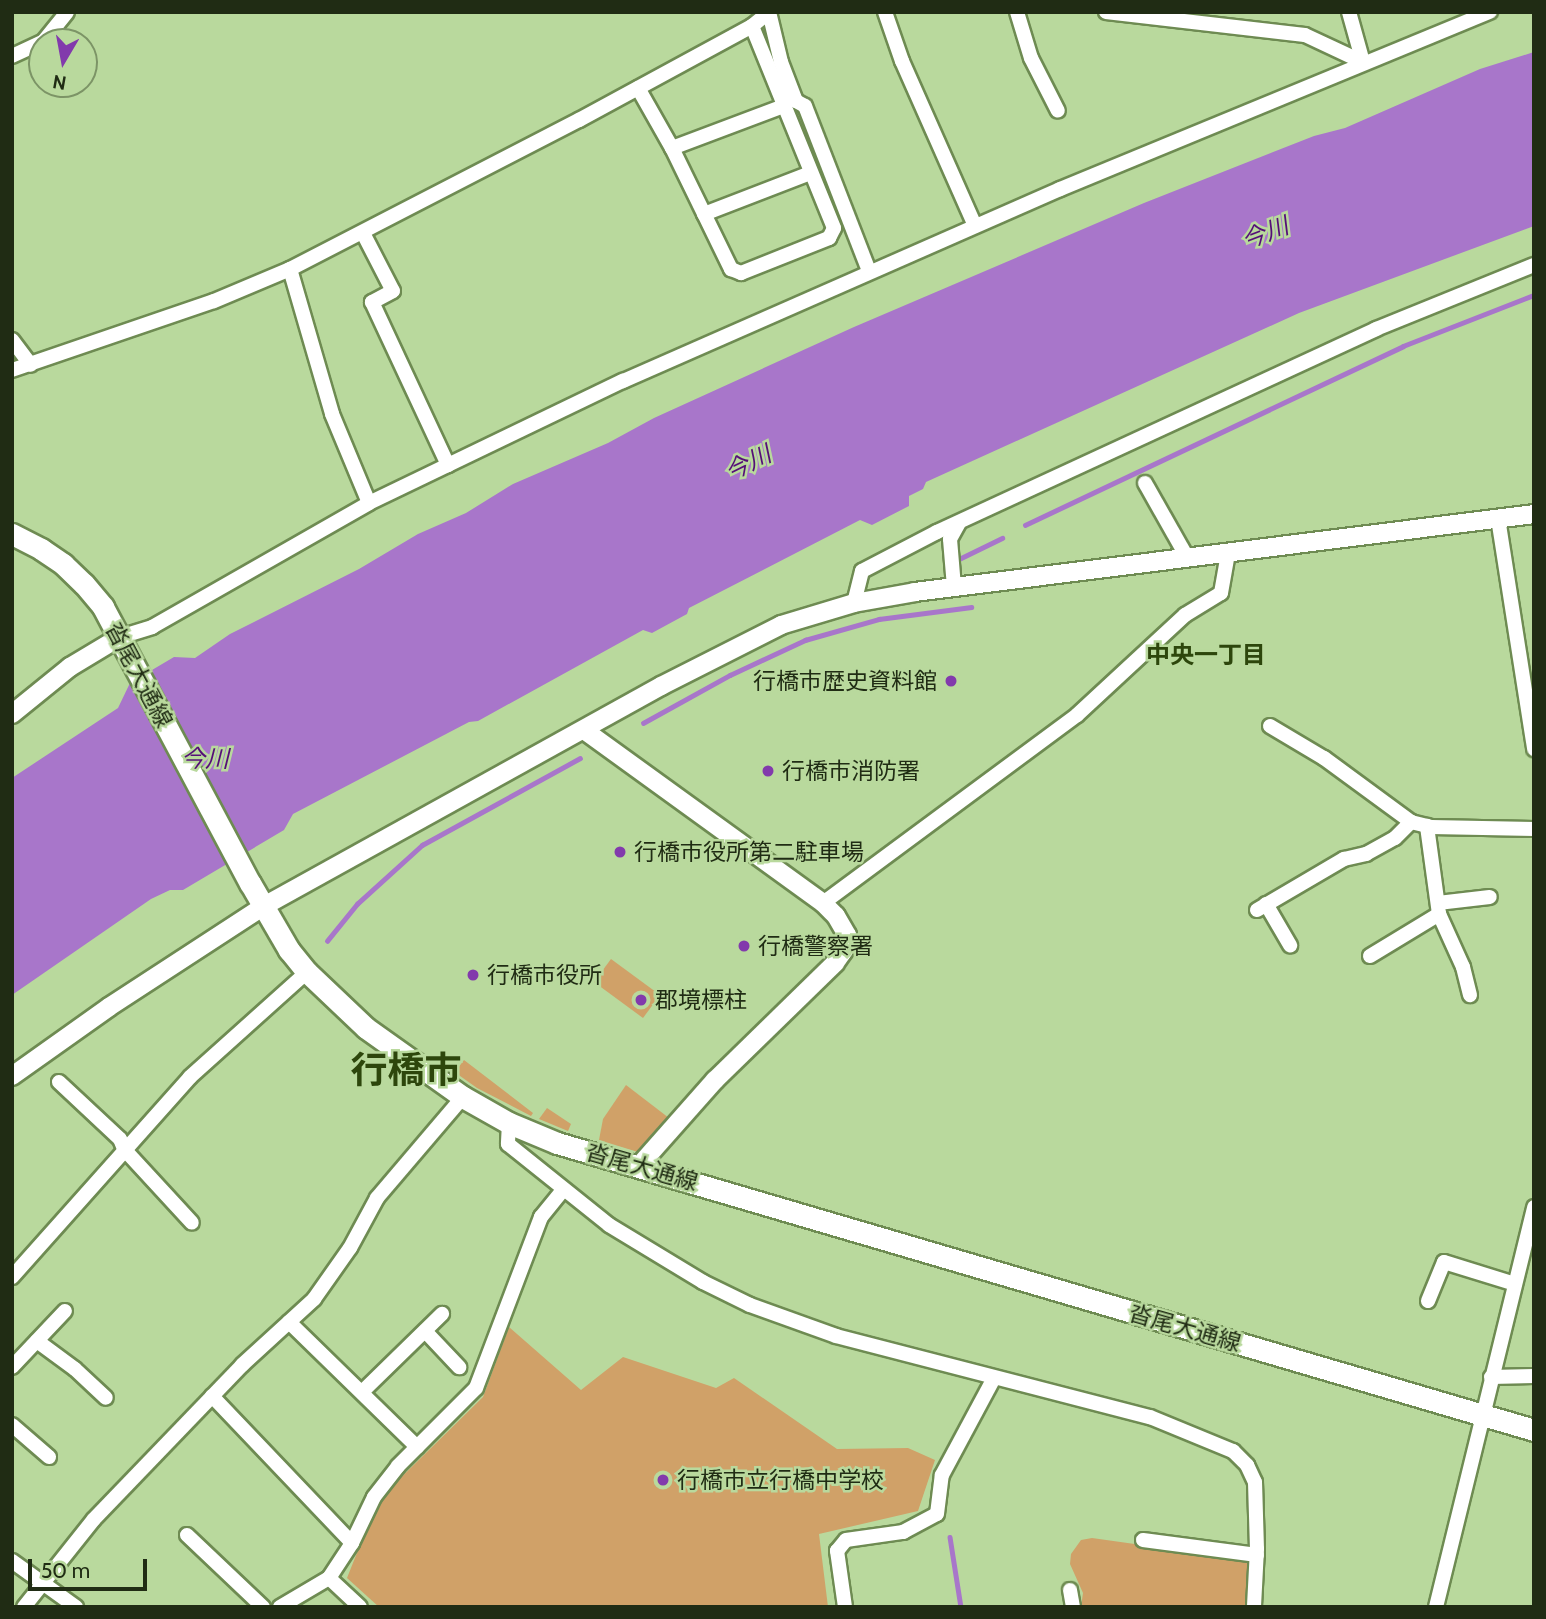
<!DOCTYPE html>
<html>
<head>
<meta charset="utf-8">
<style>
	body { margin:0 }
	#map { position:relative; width:1546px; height:1619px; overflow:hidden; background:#b9d99d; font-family:Cabin,"Noto Sans JP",sans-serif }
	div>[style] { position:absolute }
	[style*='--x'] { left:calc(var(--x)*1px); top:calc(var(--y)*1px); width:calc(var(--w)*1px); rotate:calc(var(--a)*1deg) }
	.green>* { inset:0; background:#d0a168 }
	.water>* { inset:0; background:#a876ca }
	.stream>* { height:4.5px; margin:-2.25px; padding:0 2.25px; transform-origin:2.25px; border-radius:2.25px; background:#a876ca }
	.roads { filter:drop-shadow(2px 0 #6e8b52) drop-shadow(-2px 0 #6e8b52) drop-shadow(0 2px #6e8b52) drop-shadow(0 -2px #6e8b52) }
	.minor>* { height:14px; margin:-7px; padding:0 7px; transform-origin:7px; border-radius:7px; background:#fff }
	.tertiary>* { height:18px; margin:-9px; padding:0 9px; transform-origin:9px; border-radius:9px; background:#fff }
	.secondary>* { height:21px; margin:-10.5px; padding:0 10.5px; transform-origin:10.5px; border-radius:10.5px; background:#fff }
	.dots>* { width:19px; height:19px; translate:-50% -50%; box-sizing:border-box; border:4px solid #b9d99d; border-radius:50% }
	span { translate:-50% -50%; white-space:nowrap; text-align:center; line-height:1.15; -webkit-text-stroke:5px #b9d99d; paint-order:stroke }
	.street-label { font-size:23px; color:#202c14 }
	.poi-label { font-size:23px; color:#202c14 }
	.right { translate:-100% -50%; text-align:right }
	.left { translate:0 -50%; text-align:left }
	.water-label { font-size:24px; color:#550e78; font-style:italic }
	.neighbourhood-label { font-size:24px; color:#2d460c; font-weight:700 }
	.town-label { font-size:37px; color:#2d460c; font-weight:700 }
	.frame { position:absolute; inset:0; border:14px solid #202c14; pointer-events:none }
	.north { position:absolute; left:28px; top:28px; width:70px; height:70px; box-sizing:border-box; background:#b9d99d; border:2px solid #7c9466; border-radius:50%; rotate:190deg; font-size:19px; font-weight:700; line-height:28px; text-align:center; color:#202c14 }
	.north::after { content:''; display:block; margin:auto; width:24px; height:32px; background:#823aac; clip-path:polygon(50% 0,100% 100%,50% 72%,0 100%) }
	.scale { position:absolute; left:28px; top:1559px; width:119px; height:32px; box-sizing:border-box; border:4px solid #202c14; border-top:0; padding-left:9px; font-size:21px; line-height:24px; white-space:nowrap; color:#202c14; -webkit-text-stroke:5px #b9d99d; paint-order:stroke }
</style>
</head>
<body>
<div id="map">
	<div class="green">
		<div style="clip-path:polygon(611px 959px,660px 995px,643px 1018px,594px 982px)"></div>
		<div style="clip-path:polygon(450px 1060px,458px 1068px,464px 1060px,533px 1113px,531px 1116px,477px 1088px,446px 1066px)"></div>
		<div style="clip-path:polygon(626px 1085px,669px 1118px,641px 1153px,599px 1140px,603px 1119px)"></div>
		<div style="clip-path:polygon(547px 1108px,571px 1124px,568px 1131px,539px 1119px)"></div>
		<div style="clip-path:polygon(509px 1327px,581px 1390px,623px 1357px,716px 1388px,734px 1378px,837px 1449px,908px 1448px,935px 1460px,918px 1511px,819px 1534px,828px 1607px,379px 1607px,347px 1578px,378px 1500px,483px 1397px)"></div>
		<div style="clip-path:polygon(1092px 1538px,1234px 1558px,1249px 1563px,1245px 1607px,1081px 1607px,1083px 1593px,1070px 1564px,1071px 1554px,1081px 1540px)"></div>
	</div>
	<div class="water">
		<div style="clip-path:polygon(1534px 52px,1534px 226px,1299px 313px,926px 482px,923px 489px,909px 496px,909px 506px,872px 525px,860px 520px,689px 608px,687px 614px,652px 633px,643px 630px,478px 721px,469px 722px,293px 814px,284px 830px,183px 890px,170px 890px,151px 899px,12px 995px,12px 778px,118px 708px,130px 683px,174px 657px,195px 658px,230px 634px,359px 569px,418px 534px,466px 513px,513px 484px,608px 443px,654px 418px,854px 327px,1144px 203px,1314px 136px,1345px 128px,1480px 69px)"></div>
	</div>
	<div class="stream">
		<div style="--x:1025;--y:525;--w:418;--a:-25.3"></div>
		<div style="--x:1403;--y:346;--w:141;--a:-21.3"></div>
		<div style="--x:959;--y:559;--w:48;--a:-26"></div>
		<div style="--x:643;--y:723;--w:99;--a:-28.9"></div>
		<div style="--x:730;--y:675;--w:83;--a:-25"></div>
		<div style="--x:805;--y:640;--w:77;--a:-15.8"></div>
		<div style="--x:879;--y:619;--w:93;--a:-7.4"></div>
		<div style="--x:327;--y:941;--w:48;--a:-51"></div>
		<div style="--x:357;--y:904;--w:88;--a:-42.2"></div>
		<div style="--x:422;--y:845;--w:180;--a:-28.8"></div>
		<div style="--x:950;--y:1537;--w:71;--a:81.1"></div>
	</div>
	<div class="roads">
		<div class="minor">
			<div style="--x:885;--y:12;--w:52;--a:70.9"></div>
			<div style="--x:902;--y:61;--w:180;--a:66.1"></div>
			<div style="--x:1017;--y:12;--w:48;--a:73.1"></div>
			<div style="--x:1031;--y:58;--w:59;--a:63"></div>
			<div style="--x:1106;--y:12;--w:200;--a:6.6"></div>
			<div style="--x:1305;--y:35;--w:64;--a:25"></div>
			<div style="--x:1349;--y:12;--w:52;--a:74.4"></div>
			<div style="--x:43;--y:42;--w:38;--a:-51"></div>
			<div style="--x:12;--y:56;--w:33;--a:-25"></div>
			<div style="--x:638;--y:88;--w:69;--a:60.5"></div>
			<div style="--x:672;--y:148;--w:135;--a:64"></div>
			<div style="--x:731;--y:269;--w:11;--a:22"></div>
			<div style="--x:741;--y:273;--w:95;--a:-21.7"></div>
			<div style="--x:829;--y:238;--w:11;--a:-63"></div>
			<div style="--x:834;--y:228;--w:218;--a:-112.1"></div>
			<div style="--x:672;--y:148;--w:120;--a:-20.6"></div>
			<div style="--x:704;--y:214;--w:114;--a:-21.1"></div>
			<div style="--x:363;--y:233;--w:65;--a:62.7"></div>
			<div style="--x:393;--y:291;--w:24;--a:152"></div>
			<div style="--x:372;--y:302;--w:180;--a:65"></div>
			<div style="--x:290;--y:269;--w:151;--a:73.8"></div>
			<div style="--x:332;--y:414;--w:96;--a:67.4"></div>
			<div style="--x:12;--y:340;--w:31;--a:53"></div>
			<div style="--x:12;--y:370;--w:213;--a:-18.9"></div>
			<div style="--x:214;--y:301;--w:82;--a:-22.8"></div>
			<div style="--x:290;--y:269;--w:325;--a:-27.3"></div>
			<div style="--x:579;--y:120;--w:197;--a:-28.5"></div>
			<div style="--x:752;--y:26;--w:22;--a:-39"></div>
			<div style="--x:769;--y:12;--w:51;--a:76.5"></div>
			<div style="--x:781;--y:62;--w:42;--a:69"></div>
			<div style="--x:796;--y:101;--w:10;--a:29"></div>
			<div style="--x:805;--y:106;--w:177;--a:68.8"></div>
			<div style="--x:1145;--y:483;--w:87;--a:60.5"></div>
			<div style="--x:1498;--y:518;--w:234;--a:81.1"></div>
			<div style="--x:954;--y:587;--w:48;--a:-94.8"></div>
			<div style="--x:950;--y:539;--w:18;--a:-61"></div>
			<div style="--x:854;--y:603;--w:33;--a:-76"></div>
			<div style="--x:862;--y:571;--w:85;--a:-27.5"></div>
			<div style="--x:937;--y:532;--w:484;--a:-24.8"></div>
			<div style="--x:1376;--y:329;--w:170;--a:-22.1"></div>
			<div style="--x:120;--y:637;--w:34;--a:-17"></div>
			<div style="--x:152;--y:627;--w:250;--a:-29.7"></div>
			<div style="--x:369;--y:503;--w:282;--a:-25.7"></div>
			<div style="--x:623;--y:381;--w:477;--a:-23.7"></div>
			<div style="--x:1060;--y:189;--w:465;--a:-22.4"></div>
			<div style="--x:1270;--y:726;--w:63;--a:30.7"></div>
			<div style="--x:1324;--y:758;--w:108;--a:36.3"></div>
			<div style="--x:1411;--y:822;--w:21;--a:14"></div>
			<div style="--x:1431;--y:827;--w:103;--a:1.1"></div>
			<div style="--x:823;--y:903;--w:316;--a:-36.5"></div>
			<div style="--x:1077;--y:715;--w:147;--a:-42.8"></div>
			<div style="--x:1185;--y:615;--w:42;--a:-31.4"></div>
			<div style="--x:1221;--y:593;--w:40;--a:-80"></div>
			<div style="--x:1438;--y:903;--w:52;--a:-6.6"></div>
			<div style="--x:1266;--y:904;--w:48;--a:59.7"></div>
			<div style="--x:1257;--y:910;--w:101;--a:-30.4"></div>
			<div style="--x:1344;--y:859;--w:23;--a:-13"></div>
			<div style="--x:1366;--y:854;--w:33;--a:-29"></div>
			<div style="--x:1395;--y:838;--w:23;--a:-45"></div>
			<div style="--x:1439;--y:914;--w:58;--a:65.6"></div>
			<div style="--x:1463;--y:967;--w:29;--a:76"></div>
			<div style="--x:1370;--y:956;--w:81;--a:-31.3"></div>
			<div style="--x:1439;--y:914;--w:89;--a:-97.8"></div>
			<div style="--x:59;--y:1082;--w:83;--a:43.1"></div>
			<div style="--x:120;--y:1139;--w:11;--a:68"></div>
			<div style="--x:124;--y:1149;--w:100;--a:47.4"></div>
			<div style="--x:509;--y:1123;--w:21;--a:93"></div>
			<div style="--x:508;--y:1144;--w:129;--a:38.7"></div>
			<div style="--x:609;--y:1225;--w:110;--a:31.2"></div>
			<div style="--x:703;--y:1282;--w:52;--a:26.1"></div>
			<div style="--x:750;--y:1305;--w:91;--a:19.8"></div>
			<div style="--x:836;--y:1336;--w:324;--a:14.5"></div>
			<div style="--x:1150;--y:1417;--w:90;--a:22.3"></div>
			<div style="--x:1233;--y:1451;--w:20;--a:45"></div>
			<div style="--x:1247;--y:1465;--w:19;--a:65"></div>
			<div style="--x:1255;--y:1482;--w:67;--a:88.3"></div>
			<div style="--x:1257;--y:1549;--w:58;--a:93"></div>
			<div style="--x:12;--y:1277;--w:268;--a:-48.3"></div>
			<div style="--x:190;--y:1077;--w:157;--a:-41.9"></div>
			<div style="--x:1428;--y:1301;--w:42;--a:-67.7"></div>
			<div style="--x:1444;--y:1262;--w:74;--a:17.2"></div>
			<div style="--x:289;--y:1322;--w:179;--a:44.3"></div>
			<div style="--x:425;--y:1331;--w:50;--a:46.6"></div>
			<div style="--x:37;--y:1341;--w:47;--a:36.4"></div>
			<div style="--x:75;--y:1369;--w:42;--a:43.1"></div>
			<div style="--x:12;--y:1367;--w:77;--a:-46.6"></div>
			<div style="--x:1491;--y:1377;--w:43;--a:-1.3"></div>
			<div style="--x:362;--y:1392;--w:112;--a:-44.3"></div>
			<div style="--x:212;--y:1396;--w:203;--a:46.4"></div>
			<div style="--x:352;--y:1543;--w:42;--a:123.3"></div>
			<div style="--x:329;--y:1578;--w:57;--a:149.4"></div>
			<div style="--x:12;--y:1425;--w:49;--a:40.9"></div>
			<div style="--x:187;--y:1535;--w:105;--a:43.5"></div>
			<div style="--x:1143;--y:1540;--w:115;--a:7.5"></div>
			<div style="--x:352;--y:1543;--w:51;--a:-64.4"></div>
			<div style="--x:374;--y:1497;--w:39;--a:-52"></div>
			<div style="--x:398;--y:1466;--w:110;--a:-45"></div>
			<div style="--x:476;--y:1388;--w:183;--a:-69.2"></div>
			<div style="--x:541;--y:1217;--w:35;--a:-51"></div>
			<div style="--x:12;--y:1561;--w:79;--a:35.7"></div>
			<div style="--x:329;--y:1578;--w:42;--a:43.1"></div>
			<div style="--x:1070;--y:1590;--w:17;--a:80"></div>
			<div style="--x:24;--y:1607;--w:112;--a:-51.5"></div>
			<div style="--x:94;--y:1519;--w:214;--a:-46.1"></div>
			<div style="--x:242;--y:1365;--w:98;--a:-42.5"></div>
			<div style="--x:314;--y:1299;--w:62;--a:-54.8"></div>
			<div style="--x:350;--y:1248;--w:57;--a:-61.6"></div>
			<div style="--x:377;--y:1198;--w:133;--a:-49.6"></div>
			<div style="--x:845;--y:1607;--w:57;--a:-98.1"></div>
			<div style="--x:837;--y:1551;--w:14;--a:-51"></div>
			<div style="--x:846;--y:1540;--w:58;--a:-8"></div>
			<div style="--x:903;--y:1532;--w:38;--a:-28"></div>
			<div style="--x:937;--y:1514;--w:39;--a:-83"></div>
			<div style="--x:942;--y:1475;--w:110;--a:-61.8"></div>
			<div style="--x:1436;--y:1607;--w:412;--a:-76.2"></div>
		</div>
		<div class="tertiary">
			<div style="--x:12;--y:714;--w:75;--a:-39"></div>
			<div style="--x:70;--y:667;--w:58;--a:-31"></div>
			<div style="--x:584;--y:730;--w:295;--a:35.9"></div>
			<div style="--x:823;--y:903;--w:18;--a:45"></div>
			<div style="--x:836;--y:916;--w:22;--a:60"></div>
			<div style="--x:847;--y:935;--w:15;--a:101"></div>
			<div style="--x:844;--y:950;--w:16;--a:125"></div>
			<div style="--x:835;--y:963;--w:168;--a:135.7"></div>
			<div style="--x:715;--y:1080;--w:115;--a:131.5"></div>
			<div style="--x:12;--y:1076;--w:119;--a:-35.4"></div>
			<div style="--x:109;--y:1007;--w:185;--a:-33.1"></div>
			<div style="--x:264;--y:906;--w:454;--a:-29"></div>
			<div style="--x:661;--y:686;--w:135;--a:-26.9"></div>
			<div style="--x:781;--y:625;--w:76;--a:-16.8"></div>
			<div style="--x:854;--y:603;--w:62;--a:-10.2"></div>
			<div style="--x:915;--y:592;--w:624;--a:-7.18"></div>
		</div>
		<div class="secondary">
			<div style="--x:12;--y:534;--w:33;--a:27"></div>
			<div style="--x:41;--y:549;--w:27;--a:34"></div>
			<div style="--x:63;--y:564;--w:29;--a:44"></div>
			<div style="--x:84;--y:584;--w:30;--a:50"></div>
			<div style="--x:103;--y:607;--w:313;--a:62"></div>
			<div style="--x:250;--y:883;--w:78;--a:59.8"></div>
			<div style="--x:289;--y:950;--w:28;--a:51"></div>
			<div style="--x:307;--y:972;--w:81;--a:43.5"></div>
			<div style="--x:366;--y:1028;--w:119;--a:35.4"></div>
			<div style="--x:463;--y:1097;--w:53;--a:29.5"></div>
			<div style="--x:509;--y:1123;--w:52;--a:22.6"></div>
			<div style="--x:557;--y:1143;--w:1018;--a:16.37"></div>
		</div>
	</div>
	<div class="dots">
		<div style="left:951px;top:681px;background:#823aac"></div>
		<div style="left:768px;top:771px;background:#823aac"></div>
		<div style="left:620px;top:852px;background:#823aac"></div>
		<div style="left:744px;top:946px;background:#823aac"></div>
		<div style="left:473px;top:975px;background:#823aac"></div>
		<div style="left:641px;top:1000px;background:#823aac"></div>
		<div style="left:663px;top:1480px;background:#823aac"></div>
	</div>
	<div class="street-label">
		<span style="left:139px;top:675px;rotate:62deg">沓尾大通線</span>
		<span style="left:642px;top:1167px;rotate:16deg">沓尾大通線</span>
		<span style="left:1185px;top:1328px;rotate:16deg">沓尾大通線</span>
	</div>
	<div class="poi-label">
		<span class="right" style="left:937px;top:681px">行橋市歴史資料館</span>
		<span class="left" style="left:782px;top:771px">行橋市消防署</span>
		<span class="left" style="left:634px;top:852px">行橋市役所第二駐車場</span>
		<span class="left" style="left:758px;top:946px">行橋警察署</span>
		<span class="left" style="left:487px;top:975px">行橋市役所</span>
		<span class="left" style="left:655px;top:1000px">郡境標柱</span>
		<span class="left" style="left:677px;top:1480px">行橋市立行橋中学校</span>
	</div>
	<div class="water-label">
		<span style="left:1265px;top:233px;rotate:-21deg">今川</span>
		<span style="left:748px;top:463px;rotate:-26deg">今川</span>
		<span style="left:205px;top:759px">今川</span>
	</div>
	<div class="neighbourhood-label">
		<span style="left:1206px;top:655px">中央一丁目</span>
	</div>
	<div class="town-label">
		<span style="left:406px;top:1070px">行橋市</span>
	</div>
	<div class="frame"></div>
	<div class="north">N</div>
	<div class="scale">50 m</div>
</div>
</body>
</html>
